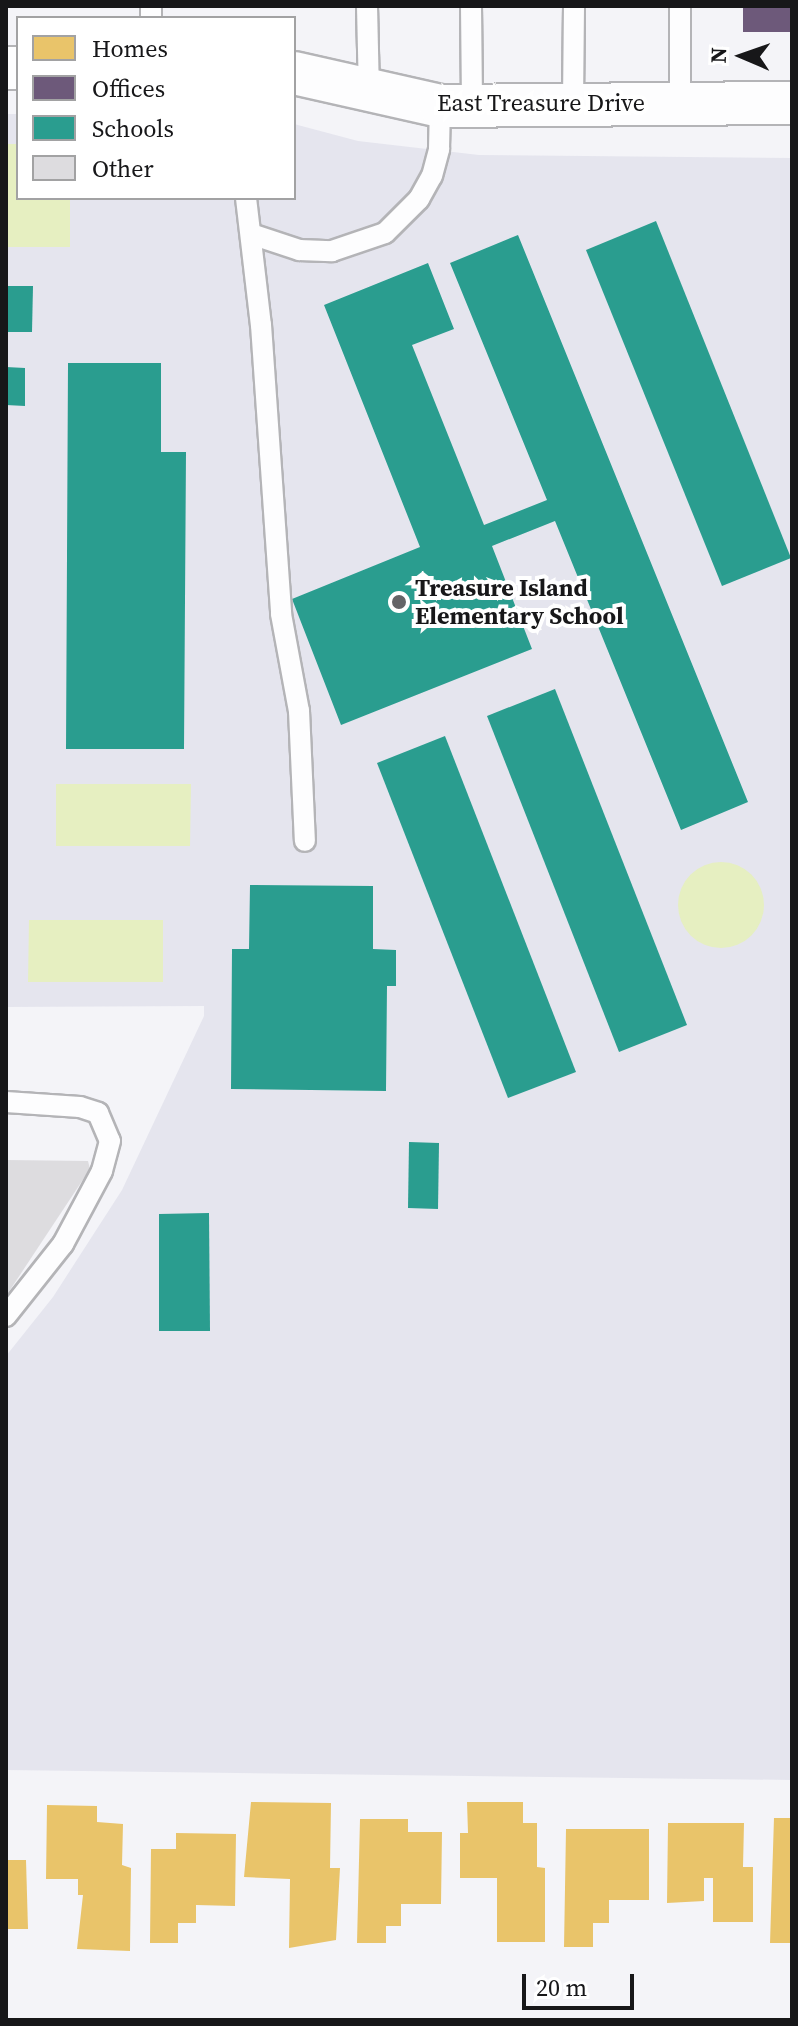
<!DOCTYPE html>
<html>
<head>
<meta charset="utf-8">
<style>
	body { margin:0 }
	#map { position:relative; width:798px; height:2026px; overflow:hidden; background:#f4f4f8; font-family:"Source Serif 4",serif }
	div>[style] { position:absolute }
	[style*='--x'] { left:calc(var(--x)*1px); top:calc(var(--y)*1px); width:calc(var(--w)*1px); rotate:calc(var(--a)*1deg) }
	.built>* { inset:0; background:#e5e5ee }
	.green>* { inset:0; background:#e6efc1 }
	.round { border-radius:50% }
	.homes>* { inset:0; background:#e9c46a }
	.offices>* { inset:0; background:#6d597a }
	.schools>* { inset:0; background:#2a9d8f }
	.building>* { inset:0; background:#dddcdf }
	.roads { filter:drop-shadow(2px 0 #b4b4b7) drop-shadow(-2px 0 #b4b4b7) drop-shadow(0 2px #b4b4b7) drop-shadow(0 -2px #b4b4b7) }
	.service>* { height:20px; margin:-10px; padding:0 10px; transform-origin:10px; border-radius:10px; background:#fdfdfe }
	.minor>* { height:42px; margin:-21px; padding:0 21px; transform-origin:21px; border-radius:21px; background:#fdfdfe }
	.dots>* { width:22px; height:22px; translate:-50% -50%; box-sizing:border-box; border:4px solid #fff; border-radius:50% }
	span { translate:-50% -50%; white-space:nowrap; text-align:center; line-height:1.15; -webkit-text-stroke:8px #fff; paint-order:stroke }
	.street-label { font-size:24px; color:#171719 }
	.poi-label { font-size:24px; color:#171719; font-weight:700 }
	.left { translate:0 -50%; text-align:left }
	.frame { position:absolute; inset:0; border:8px solid #171719; pointer-events:none }
	.legend { position:absolute; left:16px; top:16px; width:280px; height:184px; box-sizing:border-box; background:#fff; border:2px solid #a2a2a3; margin:0; padding:10px 14px; list-style:none; font-size:24px; color:#171719 }
	.legend li { display:flex; align-items:center; gap:16px; height:40px }
	.legend b { width:40px; border:2px solid #a2a2a3 }
	.north { position:absolute; left:702px; top:16px; width:80px; height:80px; -webkit-text-stroke:6px #fff; paint-order:stroke; rotate:272deg; font-size:22px; font-weight:700; line-height:32px; text-align:center; color:#171719 }
	.north::after { content:''; display:block; margin:auto; width:28px; height:36px; background:#171719; clip-path:polygon(50% 0,100% 100%,50% 72%,0 100%) }
	.scale { position:absolute; left:522px; top:1974px; width:112px; height:36px; box-sizing:border-box; border:4px solid #171719; border-top:0; padding-left:10px; font-size:24px; line-height:28px; white-space:nowrap; color:#171719; -webkit-text-stroke:6px #fff; paint-order:stroke }
</style>
</head>
<body>
<div id="map">
	<div class="built">
		<div style="clip-path:polygon(6px 114px,18px 114px,18px 198px,294px 198px,294px 124px,358px 141px,479px 155px,792px 158px,792px 1780px,6px 1770px,6px 1356px,53px 1297px,122px 1190px,204px 1016px,204px 1006px,6px 1007px)"></div>
	</div>
	<div class="green">
		<div style="clip-path:polygon(6px 144px,18px 144px,18px 198px,70px 198px,70px 247px,6px 247px)"></div>
		<div style="clip-path:polygon(56px 784px,191px 784px,190px 846px,56px 846px)"></div>
		<div class="round" style="left:678px;top:862px;width:86px;height:86px"></div>
		<div style="clip-path:polygon(29px 920px,163px 920px,163px 982px,28px 982px)"></div>
	</div>
	<div class="homes">
		<div style="clip-path:polygon(251px 1802px,331px 1803px,330px 1868px,340px 1868px,336px 1940px,289px 1948px,290px 1879px,244px 1877px)"></div>
		<div style="clip-path:polygon(467px 1802px,523px 1802px,523px 1823px,537px 1823px,537px 1867px,545px 1868px,545px 1942px,497px 1942px,497px 1878px,460px 1878px,460px 1833px,468px 1833px)"></div>
		<div style="clip-path:polygon(47px 1805px,97px 1806px,97px 1822px,123px 1824px,122px 1865px,131px 1868px,130px 1951px,77px 1949px,83px 1895px,78px 1895px,78px 1879px,46px 1879px)"></div>
		<div style="clip-path:polygon(774px 1818px,792px 1818px,792px 1943px,770px 1943px)"></div>
		<div style="clip-path:polygon(360px 1819px,408px 1819px,408px 1832px,442px 1832px,441px 1904px,401px 1904px,401px 1926px,386px 1926px,386px 1943px,357px 1943px)"></div>
		<div style="clip-path:polygon(668px 1823px,744px 1823px,743px 1867px,753px 1867px,753px 1922px,713px 1922px,713px 1878px,704px 1878px,704px 1901px,667px 1903px)"></div>
		<div style="clip-path:polygon(566px 1829px,649px 1829px,649px 1900px,609px 1900px,609px 1923px,593px 1923px,593px 1947px,564px 1947px)"></div>
		<div style="clip-path:polygon(176px 1833px,236px 1834px,235px 1906px,196px 1905px,196px 1923px,178px 1923px,178px 1943px,150px 1943px,151px 1849px,176px 1849px)"></div>
		<div style="clip-path:polygon(6px 1860px,26px 1860px,28px 1929px,6px 1929px)"></div>
	</div>
	<div class="offices">
		<div style="clip-path:polygon(743px 6px,792px 6px,792px 32px,743px 32px)"></div>
	</div>
	<div class="schools">
		<div style="clip-path:polygon(656px 221px,791px 558px,722px 586px,586px 250px)"></div>
		<div style="clip-path:polygon(518px 235px,748px 802px,681px 830px,555px 521px,492px 546px,532px 649px,341px 725px,292px 599px,420px 547px,324px 305px,428px 263px,454px 329px,412px 345px,484px 525px,547px 500px,450px 263px)"></div>
		<div style="clip-path:polygon(6px 286px,33px 286px,32px 332px,6px 332px)"></div>
		<div style="clip-path:polygon(68px 363px,161px 363px,161px 452px,186px 452px,184px 749px,66px 749px)"></div>
		<div style="clip-path:polygon(6px 367px,25px 368px,25px 406px,6px 405px)"></div>
		<div style="clip-path:polygon(555px 689px,687px 1025px,619px 1052px,487px 716px)"></div>
		<div style="clip-path:polygon(445px 736px,576px 1072px,508px 1098px,377px 763px)"></div>
		<div style="clip-path:polygon(250px 885px,373px 886px,373px 949px,396px 950px,396px 986px,387px 986px,386px 1091px,231px 1089px,232px 949px,249px 949px)"></div>
		<div style="clip-path:polygon(409px 1142px,439px 1143px,438px 1209px,408px 1208px)"></div>
		<div style="clip-path:polygon(209px 1213px,210px 1331px,159px 1331px,159px 1214px)"></div>
	</div>
	<div class="building">
		<div style="clip-path:polygon(6px 1160px,88px 1161px,90px 1169px,6px 1296px)"></div>
	</div>
	<div class="roads">
		<div class="service">
			<div style="--x:151;--y:6;--w:12;--a:90"></div>
			<div style="--x:367;--y:6;--w:85;--a:88.7"></div>
			<div style="--x:471;--y:6;--w:99;--a:89.4"></div>
			<div style="--x:573;--y:102;--w:96;--a:-89.4"></div>
			<div style="--x:680;--y:102;--w:96;--a:-90"></div>
			<div style="--x:246;--y:198;--w:128;--a:83.3"></div>
			<div style="--x:261;--y:325;--w:290;--a:86"></div>
			<div style="--x:281;--y:614;--w:99;--a:79.5"></div>
			<div style="--x:299;--y:711;--w:130;--a:87.4"></div>
			<div style="--x:251;--y:234;--w:51;--a:18.4"></div>
			<div style="--x:299;--y:250;--w:33;--a:2"></div>
			<div style="--x:332;--y:251;--w:56;--a:-18.8"></div>
			<div style="--x:385;--y:233;--w:48;--a:-45"></div>
			<div style="--x:419;--y:199;--w:26;--a:-61"></div>
			<div style="--x:432;--y:176;--w:28;--a:-75"></div>
			<div style="--x:439;--y:149;--w:43;--a:-88.7"></div>
			<div style="--x:6;--y:1102;--w:74;--a:3.9"></div>
			<div style="--x:80;--y:1107;--w:19;--a:18"></div>
			<div style="--x:98;--y:1113;--w:30;--a:67"></div>
			<div style="--x:110;--y:1141;--w:31;--a:105"></div>
			<div style="--x:102;--y:1171;--w:83;--a:118.1"></div>
			<div style="--x:63;--y:1244;--w:92;--a:128.4"></div>
		</div>
		<div class="minor">
			<div style="--x:6;--y:68;--w:12;--a:0"></div>
			<div style="--x:294;--y:73;--w:150;--a:12.7"></div>
			<div style="--x:440;--y:106;--w:352;--a:-0.5"></div>
		</div>
	</div>
	<div class="dots">
		<div style="left:399px;top:602px;background:#646467"></div>
	</div>
	<div class="street-label">
		<span style="left:541px;top:103px">East Treasure Drive</span>
	</div>
	<div class="poi-label">
		<span class="left" style="left:415px;top:602px">Treasure Island<br>Elementary School</span>
	</div>
	<div class="frame"></div>
	<ul class="legend">
	<li><b style="height:22px;background:#e9c46a"></b>Homes</li>
	<li><b style="height:22px;background:#6d597a"></b>Offices</li>
	<li><b style="height:22px;background:#2a9d8f"></b>Schools</li>
	<li><b style="height:22px;background:#dddcdf"></b>Other</li>
	</ul>
	<div class="north">N</div>
	<div class="scale">20 m</div>
</div>
</body>
</html>
